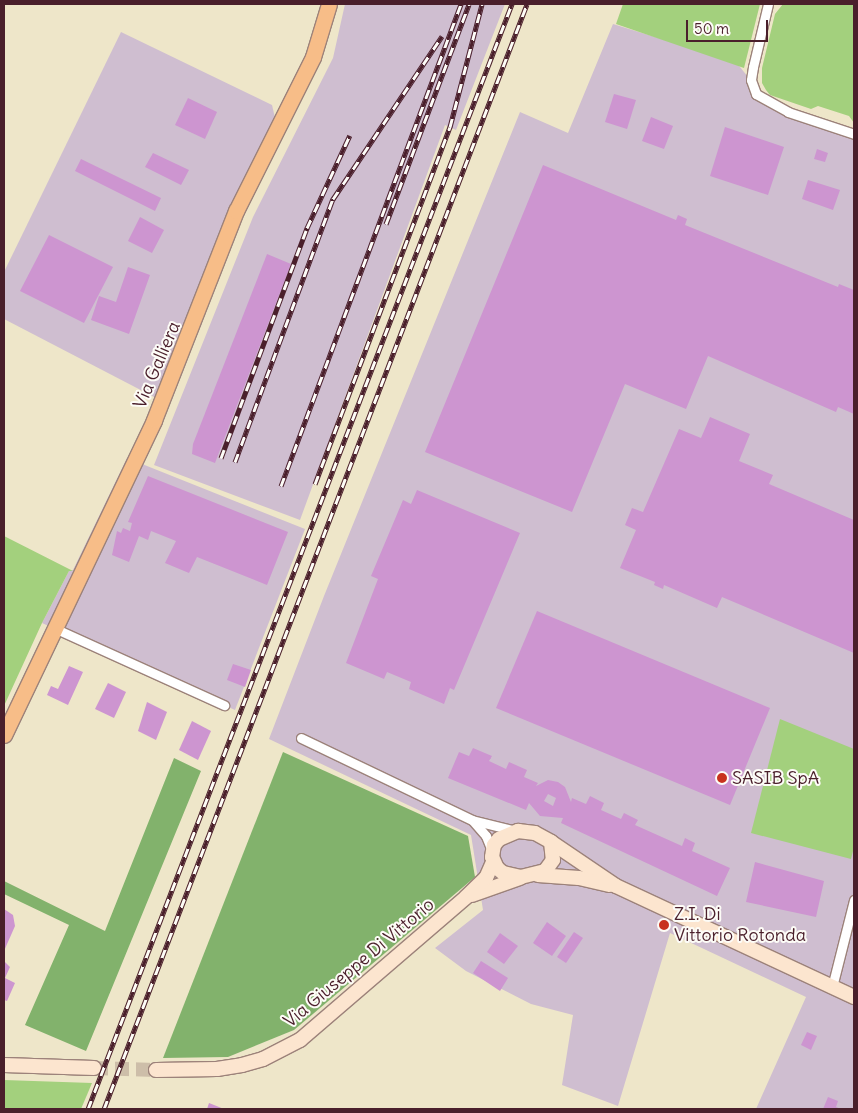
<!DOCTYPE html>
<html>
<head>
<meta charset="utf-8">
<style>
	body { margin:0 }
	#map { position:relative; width:858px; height:1113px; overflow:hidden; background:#eee6c9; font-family:Delius,sans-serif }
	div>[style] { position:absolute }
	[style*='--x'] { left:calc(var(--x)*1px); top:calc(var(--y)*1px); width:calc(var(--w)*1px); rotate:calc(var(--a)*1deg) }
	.industrial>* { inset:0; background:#cfbed0 }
	.green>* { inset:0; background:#a3d07d }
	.forest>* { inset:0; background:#82b26c }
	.building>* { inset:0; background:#cd95d0 }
	.secondary-tunnel>* { height:14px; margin-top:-7px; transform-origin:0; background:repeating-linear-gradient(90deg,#cdbea9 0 14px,transparent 0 21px) }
	.roads { filter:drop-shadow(1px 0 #9c827a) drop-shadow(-1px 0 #9c827a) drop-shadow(0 1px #9c827a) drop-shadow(0 -1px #9c827a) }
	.street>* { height:9px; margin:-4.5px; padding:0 4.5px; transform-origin:4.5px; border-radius:4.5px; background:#fff }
	.secondary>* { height:14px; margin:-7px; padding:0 7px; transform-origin:7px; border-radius:7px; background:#fce5cf }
	.primary>* { height:15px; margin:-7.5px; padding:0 7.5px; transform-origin:7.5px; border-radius:7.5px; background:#f7bd88 }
	.rail>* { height:5px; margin-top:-2.5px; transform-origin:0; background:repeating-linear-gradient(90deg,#fdfcf7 0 9px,#4a1f2b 0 18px); box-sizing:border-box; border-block:1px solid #4a1f2b }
	.dots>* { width:14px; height:14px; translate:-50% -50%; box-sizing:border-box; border:2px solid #fdfcf7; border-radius:50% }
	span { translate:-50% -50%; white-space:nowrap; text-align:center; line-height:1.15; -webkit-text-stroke:4px #fdfcf7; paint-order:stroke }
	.street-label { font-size:18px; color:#4a1f2b }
	.poi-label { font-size:18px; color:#4a1f2b }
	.left { translate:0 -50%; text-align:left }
	.frame { position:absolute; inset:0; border:5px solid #4a1f2b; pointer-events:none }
	.scale { position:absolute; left:686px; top:20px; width:82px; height:22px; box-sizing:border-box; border:2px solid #4a1f2b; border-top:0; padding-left:6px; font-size:15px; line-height:18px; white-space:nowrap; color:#4a1f2b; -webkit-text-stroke:4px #fdfcf7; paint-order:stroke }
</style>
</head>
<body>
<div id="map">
	<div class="industrial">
		<div style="clip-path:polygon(345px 4px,505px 4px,456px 130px,445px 125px,300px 520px,154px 465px,253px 217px,333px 58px)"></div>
		<div style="clip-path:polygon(613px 24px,736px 62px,760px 92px,797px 113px,854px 130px,854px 1109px,756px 1109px,806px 997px,670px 933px,618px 1106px,562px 1085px,573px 1015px,531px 1004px,466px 971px,435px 948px,483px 910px,471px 835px,269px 739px,324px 596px,520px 112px,568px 133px)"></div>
		<div style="clip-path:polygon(121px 32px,272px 105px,276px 122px,158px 399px,4px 319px,4px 272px)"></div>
		<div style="clip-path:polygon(127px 458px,305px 529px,235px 710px,42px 623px,69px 571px,73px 570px)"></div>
	</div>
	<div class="green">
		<div style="clip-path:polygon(623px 4px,760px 4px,744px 68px,616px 24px)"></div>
		<div style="clip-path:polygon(783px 4px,854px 4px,854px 123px,849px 116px,818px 106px,811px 109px,770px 95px,766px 90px,762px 83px,762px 68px,775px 14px)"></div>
		<div style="clip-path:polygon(4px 536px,73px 571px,69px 571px,42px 623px,4px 706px)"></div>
		<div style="clip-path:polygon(780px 719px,854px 749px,854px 847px,851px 859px,751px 833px)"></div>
		<div style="clip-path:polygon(4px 1080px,92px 1083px,81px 1109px,4px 1109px)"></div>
	</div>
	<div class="forest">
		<div style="clip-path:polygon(283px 752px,468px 836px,475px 877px,294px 1030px,228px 1057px,163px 1058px)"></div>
		<div style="clip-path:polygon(174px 758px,201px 771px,86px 1051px,25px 1025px,69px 925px,4px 894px,4px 881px,105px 931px)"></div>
	</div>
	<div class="building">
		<div style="clip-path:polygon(614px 94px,636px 100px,627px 129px,605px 122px)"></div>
		<div style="clip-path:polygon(188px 98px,217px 112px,205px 139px,175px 125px)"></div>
		<div style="clip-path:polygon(651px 117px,673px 126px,664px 149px,642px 141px)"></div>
		<div style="clip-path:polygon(725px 127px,784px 147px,768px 195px,710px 176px)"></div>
		<div style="clip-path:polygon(817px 149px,828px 153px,825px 162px,814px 159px)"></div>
		<div style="clip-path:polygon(153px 153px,189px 170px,181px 185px,145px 167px)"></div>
		<div style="clip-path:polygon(81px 159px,161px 198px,155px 211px,75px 171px)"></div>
		<div style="clip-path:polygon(543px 165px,676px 220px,678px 215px,687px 219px,685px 225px,838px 287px,839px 284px,854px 290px,854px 414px,838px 407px,836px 412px,708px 356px,686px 409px,625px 384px,572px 512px,425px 452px)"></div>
		<div style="clip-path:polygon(808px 180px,840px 190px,833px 210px,802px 199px)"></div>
		<div style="clip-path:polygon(140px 217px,164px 230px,152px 253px,128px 241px)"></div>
		<div style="clip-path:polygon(49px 235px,113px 267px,84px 323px,20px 291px)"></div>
		<div style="clip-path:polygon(267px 254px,291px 264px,215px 463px,192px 454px,193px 444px)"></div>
		<div style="clip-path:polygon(128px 267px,150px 275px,129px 334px,91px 320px,99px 296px,116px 302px)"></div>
		<div style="clip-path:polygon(710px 417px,750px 434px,739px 461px,773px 475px,769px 484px,854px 520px,854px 653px,722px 597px,717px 608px,664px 585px,663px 589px,654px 585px,655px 582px,620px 568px,636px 530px,625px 525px,632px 508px,643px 512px,679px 429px,701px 438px)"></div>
		<div style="clip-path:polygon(148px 476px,288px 532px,267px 585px,197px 557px,189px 573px,165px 563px,176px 541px,151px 531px,148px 540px,139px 536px,129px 562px,112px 555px,117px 531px,121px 533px,123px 528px,130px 531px,132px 523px,128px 522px)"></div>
		<div style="clip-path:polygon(417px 490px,520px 533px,454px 690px,450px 688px,444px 704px,409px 689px,411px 682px,387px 672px,384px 679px,346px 663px,378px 579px,371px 576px,403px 500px,411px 504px)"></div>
		<div style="clip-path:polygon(537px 611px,770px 708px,730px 805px,496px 708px)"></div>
		<div style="clip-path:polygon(233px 664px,251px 670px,245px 687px,227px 680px)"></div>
		<div style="clip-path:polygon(69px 666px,83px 672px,68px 705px,47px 695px,51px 686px,58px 689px)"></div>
		<div style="clip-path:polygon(108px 683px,126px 692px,114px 718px,95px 709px)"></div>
		<div style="clip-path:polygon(147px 702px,167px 712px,156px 740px,138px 731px)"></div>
		<div style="clip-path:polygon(192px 721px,211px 731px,198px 760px,179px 750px)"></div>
		<div style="clip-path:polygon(evenodd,473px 748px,492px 756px,489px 761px,506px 769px,509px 762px,527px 770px,524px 777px,538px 783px,536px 786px,548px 780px,558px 782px,565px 787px,571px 802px,572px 798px,586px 804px,590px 796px,604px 803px,601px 810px,621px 819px,624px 813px,638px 820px,635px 825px,682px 846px,685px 838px,695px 843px,692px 851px,730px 868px,717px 896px,561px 823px,563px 818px,540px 816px,529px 803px,526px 810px,448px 778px,459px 752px,469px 756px,473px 748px,548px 794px,556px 798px,553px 806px,544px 801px,548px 794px)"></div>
		<div style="clip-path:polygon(755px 862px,824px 881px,816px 917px,746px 902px)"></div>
		<div style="clip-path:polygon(4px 909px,13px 915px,15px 926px,4px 951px)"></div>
		<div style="clip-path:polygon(547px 922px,566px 936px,552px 956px,533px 943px)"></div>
		<div style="clip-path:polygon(574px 932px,583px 938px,566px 963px,557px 957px)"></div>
		<div style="clip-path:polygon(500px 933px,518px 946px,504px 964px,487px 952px)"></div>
		<div style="clip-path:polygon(4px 961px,10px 967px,5px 978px,15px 983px,7px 1001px,4px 1000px)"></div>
		<div style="clip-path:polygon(481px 961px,508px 978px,500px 991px,473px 973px)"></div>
		<div style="clip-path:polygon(807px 1032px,817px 1036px,811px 1050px,801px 1045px)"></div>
		<div style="clip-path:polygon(828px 1097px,838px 1101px,836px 1107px,841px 1109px,823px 1109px)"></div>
		<div style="clip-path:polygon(209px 1103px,224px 1109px,207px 1109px)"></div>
	</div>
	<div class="secondary-tunnel">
		<div style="--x:94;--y:1068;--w:62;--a:1.8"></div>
	</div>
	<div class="roads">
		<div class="street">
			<div style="--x:768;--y:4;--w:65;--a:103.4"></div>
			<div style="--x:753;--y:67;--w:13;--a:99"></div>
			<div style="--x:751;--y:80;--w:15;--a:70"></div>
			<div style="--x:756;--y:94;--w:37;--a:29"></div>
			<div style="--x:788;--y:112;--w:70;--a:18.4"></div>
			<div style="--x:54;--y:628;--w:187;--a:24.4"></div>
			<div style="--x:301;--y:738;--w:190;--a:25.6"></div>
			<div style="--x:472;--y:820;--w:45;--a:14"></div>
			<div style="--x:474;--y:822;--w:18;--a:49"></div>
			<div style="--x:486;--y:836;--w:16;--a:68"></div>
			<div style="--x:832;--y:987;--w:90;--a:-75.8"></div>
		</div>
		<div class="secondary">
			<div style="--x:518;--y:831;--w:17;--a:7"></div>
			<div style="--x:535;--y:833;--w:18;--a:29"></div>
			<div style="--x:551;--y:842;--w:18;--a:84"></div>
			<div style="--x:553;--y:860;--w:14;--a:126"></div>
			<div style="--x:545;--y:871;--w:25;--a:166"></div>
			<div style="--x:521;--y:877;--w:18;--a:-167"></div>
			<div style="--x:503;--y:873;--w:8;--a:-140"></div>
			<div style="--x:497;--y:868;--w:12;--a:-114"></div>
			<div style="--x:492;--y:857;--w:12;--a:-81"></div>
			<div style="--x:494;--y:845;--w:8;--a:-50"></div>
			<div style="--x:499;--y:839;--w:21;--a:-23"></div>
			<div style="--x:551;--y:842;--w:78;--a:34.1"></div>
			<div style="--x:616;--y:886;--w:263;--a:25"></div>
			<div style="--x:538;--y:875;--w:41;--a:4.2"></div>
			<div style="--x:579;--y:878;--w:31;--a:13"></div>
			<div style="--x:472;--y:895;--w:51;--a:-19.5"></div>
			<div style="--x:4;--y:1065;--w:90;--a:1.9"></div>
			<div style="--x:156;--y:1070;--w:61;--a:-0.9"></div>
			<div style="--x:217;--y:1069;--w:25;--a:-9"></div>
			<div style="--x:242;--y:1065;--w:22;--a:-16"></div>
			<div style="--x:263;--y:1059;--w:42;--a:-27.2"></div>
			<div style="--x:300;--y:1040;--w:219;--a:-40.7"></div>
			<div style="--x:466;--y:897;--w:28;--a:-44"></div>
			<div style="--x:486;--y:878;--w:17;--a:-66"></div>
		</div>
		<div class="primary">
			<div style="--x:4;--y:735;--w:349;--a:-64.5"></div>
			<div style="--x:154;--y:420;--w:225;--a:-68.6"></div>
			<div style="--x:236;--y:211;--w:172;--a:-63.4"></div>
			<div style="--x:313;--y:57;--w:55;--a:-73.2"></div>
		</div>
	</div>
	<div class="rail">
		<div style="--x:386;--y:224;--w:235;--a:-69.3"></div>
		<div style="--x:221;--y:458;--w:246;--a:-69.5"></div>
		<div style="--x:307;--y:228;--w:102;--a:-65.2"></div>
		<div style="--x:235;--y:462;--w:281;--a:-69.6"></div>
		<div style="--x:333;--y:199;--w:196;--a:-56.2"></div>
		<div style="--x:315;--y:484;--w:382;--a:-69.3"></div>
		<div style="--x:450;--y:127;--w:127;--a:-75.4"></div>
		<div style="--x:281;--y:486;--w:515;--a:-69.52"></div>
		<div style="--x:88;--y:1109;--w:1184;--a:-69.01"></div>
		<div style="--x:104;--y:1109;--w:1183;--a:-69.05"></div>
	</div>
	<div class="dots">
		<div style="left:722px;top:778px;background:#c8321e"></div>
		<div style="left:664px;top:925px;background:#c8321e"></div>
	</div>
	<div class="street-label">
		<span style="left:157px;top:365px;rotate:-67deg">Via Galliera</span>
		<span style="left:359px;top:963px;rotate:-40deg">Via Giuseppe Di Vittorio</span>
	</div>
	<div class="poi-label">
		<span class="left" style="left:732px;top:778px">SASIB SpA</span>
		<span class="left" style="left:674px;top:925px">Z.I. Di<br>Vittorio Rotonda</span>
	</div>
	<div class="frame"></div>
	<div class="scale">50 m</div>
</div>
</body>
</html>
